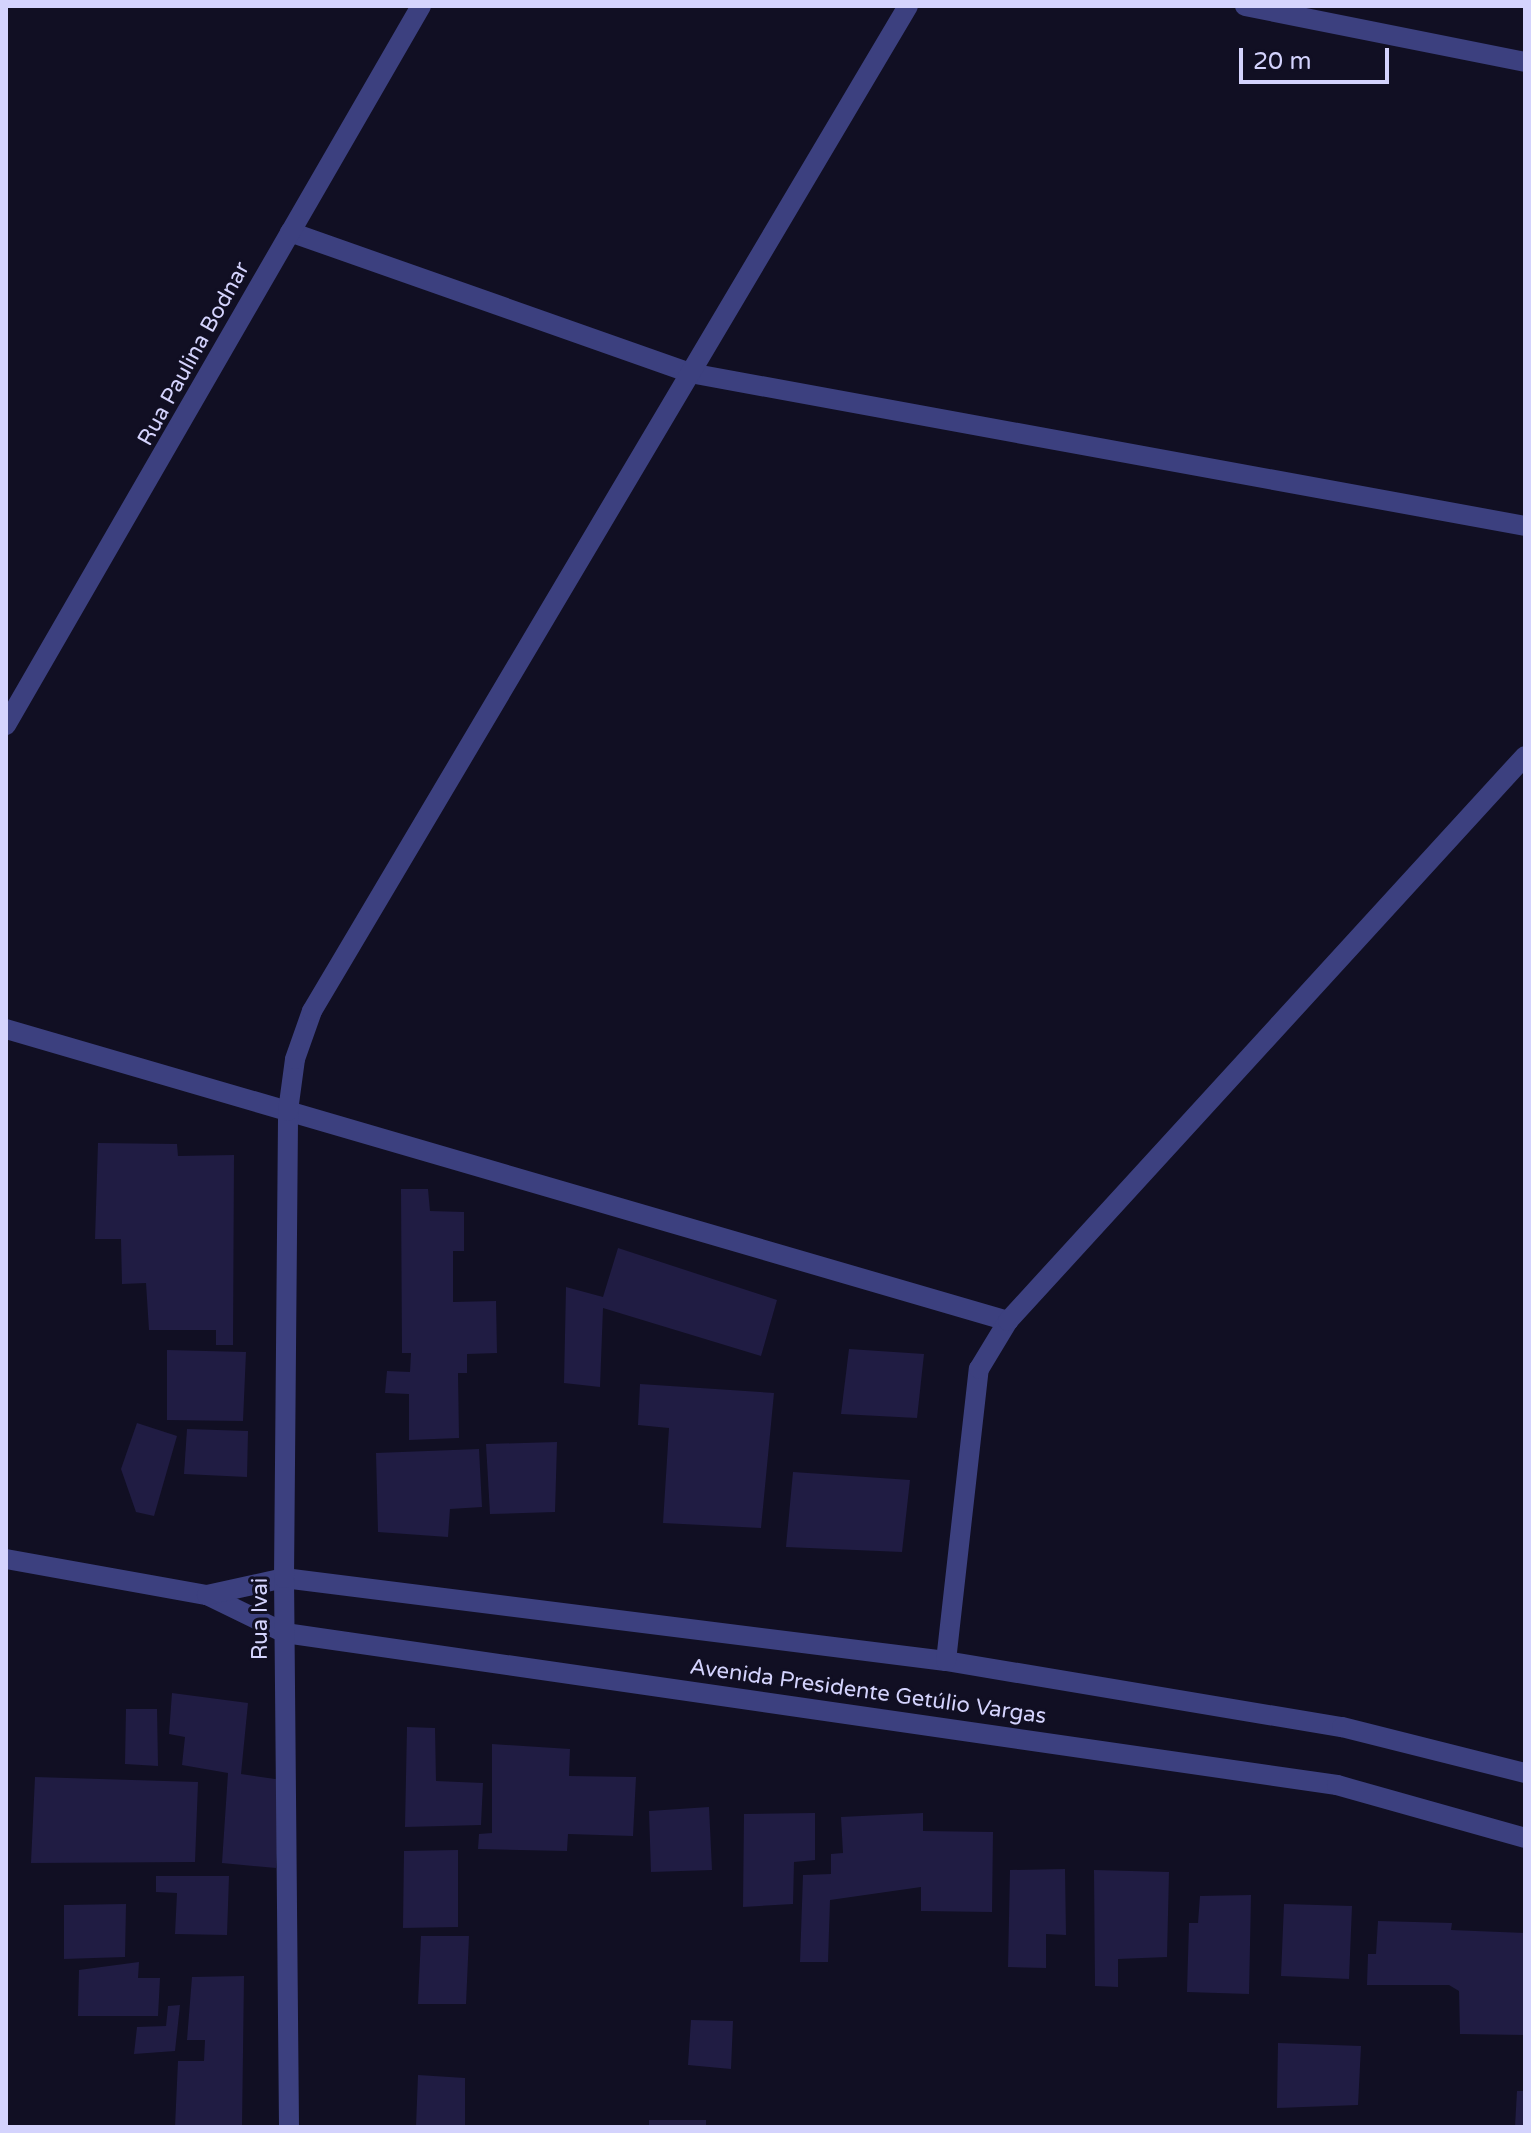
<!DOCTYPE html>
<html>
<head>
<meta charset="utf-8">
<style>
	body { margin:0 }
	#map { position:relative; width:1531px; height:2133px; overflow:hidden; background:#110f23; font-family:"Varela Round",sans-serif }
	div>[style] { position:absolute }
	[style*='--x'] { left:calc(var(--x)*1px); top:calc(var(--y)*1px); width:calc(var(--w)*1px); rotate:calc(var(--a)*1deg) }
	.building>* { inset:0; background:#201c43 }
	.service>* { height:20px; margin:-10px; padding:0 10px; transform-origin:10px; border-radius:10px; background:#3c407f }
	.minor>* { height:20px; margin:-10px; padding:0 10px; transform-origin:10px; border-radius:10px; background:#3c407f }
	span { translate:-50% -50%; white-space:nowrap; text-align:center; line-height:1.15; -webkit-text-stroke:6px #110f23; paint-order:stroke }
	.street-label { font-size:22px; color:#d4d3fd }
	.frame { position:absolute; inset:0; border:8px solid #d4d3fd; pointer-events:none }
	.scale { position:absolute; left:1239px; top:48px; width:150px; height:36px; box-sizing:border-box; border:4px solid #d4d3fd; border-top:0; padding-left:10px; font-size:24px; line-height:28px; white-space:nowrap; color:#d4d3fd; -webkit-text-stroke:6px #110f23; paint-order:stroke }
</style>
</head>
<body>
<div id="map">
	<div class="building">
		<div style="clip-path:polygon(98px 1143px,177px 1144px,178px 1156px,234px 1155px,233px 1345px,216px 1345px,216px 1330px,149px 1330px,146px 1283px,122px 1284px,121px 1239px,95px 1239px)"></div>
		<div style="clip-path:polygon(401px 1189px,428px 1189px,430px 1211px,464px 1212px,464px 1251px,453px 1251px,453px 1302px,496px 1301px,497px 1353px,467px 1354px,467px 1373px,458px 1373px,459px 1438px,409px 1440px,409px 1394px,385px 1393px,387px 1371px,410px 1372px,411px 1353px,402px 1353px)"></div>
		<div style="clip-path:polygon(618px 1248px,777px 1300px,761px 1356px,603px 1308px,600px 1387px,564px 1383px,566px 1287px,603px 1297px)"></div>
		<div style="clip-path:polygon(849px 1349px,924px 1354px,917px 1418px,841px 1414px)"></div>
		<div style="clip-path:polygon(167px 1350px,246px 1352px,243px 1421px,167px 1420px)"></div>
		<div style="clip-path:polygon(640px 1384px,774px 1393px,761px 1528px,663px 1523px,669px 1428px,638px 1425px)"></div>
		<div style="clip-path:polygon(137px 1423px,177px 1436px,154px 1516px,136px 1512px,121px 1469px)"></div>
		<div style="clip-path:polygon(187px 1429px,248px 1431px,247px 1477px,184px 1474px)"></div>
		<div style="clip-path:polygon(557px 1442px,555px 1512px,490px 1514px,486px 1444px)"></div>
		<div style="clip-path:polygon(479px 1449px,482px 1507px,450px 1509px,448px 1537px,378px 1532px,376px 1453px)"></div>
		<div style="clip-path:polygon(793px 1472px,910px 1480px,902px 1552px,786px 1547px)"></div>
		<div style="clip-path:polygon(172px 1693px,248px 1703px,241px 1774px,282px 1780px,276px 1868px,222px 1863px,228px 1773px,182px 1765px,185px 1737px,169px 1734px)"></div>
		<div style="clip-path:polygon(126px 1709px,157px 1709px,158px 1766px,125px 1764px)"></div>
		<div style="clip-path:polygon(407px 1727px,435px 1728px,436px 1781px,483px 1783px,481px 1825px,405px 1827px)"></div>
		<div style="clip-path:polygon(492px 1744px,570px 1749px,569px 1776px,636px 1777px,633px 1836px,568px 1834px,567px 1851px,478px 1849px,479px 1834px,492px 1833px)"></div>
		<div style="clip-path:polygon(35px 1777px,198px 1782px,195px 1862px,31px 1863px)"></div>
		<div style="clip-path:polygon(709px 1807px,712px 1870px,651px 1872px,649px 1811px)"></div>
		<div style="clip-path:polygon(815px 1813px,815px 1860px,794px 1862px,793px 1904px,743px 1907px,744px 1814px)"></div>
		<div style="clip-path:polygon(923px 1813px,923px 1831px,993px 1832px,992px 1912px,921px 1911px,921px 1887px,830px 1900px,828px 1962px,800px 1962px,803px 1875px,831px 1874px,831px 1854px,843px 1853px,841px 1817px)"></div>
		<div style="clip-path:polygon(458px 1850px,458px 1927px,403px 1928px,404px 1851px)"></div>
		<div style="clip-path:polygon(1065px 1869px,1066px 1935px,1046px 1934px,1046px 1968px,1008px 1967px,1010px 1870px)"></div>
		<div style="clip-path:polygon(1094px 1870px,1169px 1872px,1167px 1957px,1118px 1959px,1118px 1987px,1095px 1986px)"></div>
		<div style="clip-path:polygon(156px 1876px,229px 1876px,227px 1935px,175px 1934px,177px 1893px,156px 1892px)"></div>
		<div style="clip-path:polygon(1251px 1895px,1249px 1994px,1187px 1992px,1189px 1923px,1198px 1923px,1200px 1896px)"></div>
		<div style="clip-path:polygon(126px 1904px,125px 1957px,64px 1959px,64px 1905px)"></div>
		<div style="clip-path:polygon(1284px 1904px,1352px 1906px,1349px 1979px,1281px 1976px)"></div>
		<div style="clip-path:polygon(1378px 1921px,1452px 1923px,1451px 1930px,1525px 1933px,1525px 2035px,1460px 2034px,1459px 1991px,1449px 1985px,1367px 1985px,1368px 1954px,1376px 1954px)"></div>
		<div style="clip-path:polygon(421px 1936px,469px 1936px,466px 2004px,418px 2004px)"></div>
		<div style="clip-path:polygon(139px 1962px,138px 1978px,160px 1978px,158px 2016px,78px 2016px,79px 1970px)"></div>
		<div style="clip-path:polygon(244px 1976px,242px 2127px,175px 2127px,178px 2061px,204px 2061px,205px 2040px,187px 2040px,192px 1977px)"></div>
		<div style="clip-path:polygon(180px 2005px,175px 2051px,134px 2054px,137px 2027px,166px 2026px,168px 2006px)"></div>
		<div style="clip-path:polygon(691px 2020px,733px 2021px,731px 2069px,688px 2065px)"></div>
		<div style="clip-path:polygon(1278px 2043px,1361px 2046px,1358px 2105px,1277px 2108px)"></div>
		<div style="clip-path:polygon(418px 2075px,465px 2078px,465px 2126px,416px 2127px)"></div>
		<div style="clip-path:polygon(1517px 2091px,1525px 2091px,1525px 2127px,1515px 2127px)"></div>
		<div style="clip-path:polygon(649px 2120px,706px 2120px,706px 2127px,649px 2127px)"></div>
	</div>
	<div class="service">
		<div style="--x:6;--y:1559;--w:204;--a:10.2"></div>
		<div style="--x:207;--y:1595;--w:87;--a:26"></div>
		<div style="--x:207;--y:1595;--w:79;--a:-12.4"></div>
	</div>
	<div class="minor">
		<div style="--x:1245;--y:6;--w:286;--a:11.3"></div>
		<div style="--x:290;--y:232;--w:424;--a:19.4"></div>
		<div style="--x:690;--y:373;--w:849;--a:10.38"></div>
		<div style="--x:6;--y:725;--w:830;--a:-60.01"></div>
		<div style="--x:6;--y:1029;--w:1044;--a:16.25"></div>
		<div style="--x:284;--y:1578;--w:667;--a:7.15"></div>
		<div style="--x:946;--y:1661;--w:401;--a:9.5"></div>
		<div style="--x:1342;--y:1727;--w:189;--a:14.1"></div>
		<div style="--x:285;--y:1633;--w:1063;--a:8.22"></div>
		<div style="--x:1337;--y:1785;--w:195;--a:15.7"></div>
		<div style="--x:946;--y:1661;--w:294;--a:-83.6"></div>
		<div style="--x:979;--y:1369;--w:56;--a:-58.9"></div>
		<div style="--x:1008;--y:1321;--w:766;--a:-47.54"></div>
		<div style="--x:289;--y:2127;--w:549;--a:-90.52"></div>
		<div style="--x:284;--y:1578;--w:467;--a:-89.5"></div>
		<div style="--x:288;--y:1111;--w:52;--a:-82.3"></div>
		<div style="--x:295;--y:1059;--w:51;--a:-70.5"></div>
		<div style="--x:312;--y:1011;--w:1168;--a:-59.33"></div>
	</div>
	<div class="street-label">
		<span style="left:194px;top:354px;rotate:-61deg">Rua Paulina Bodnar</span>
		<span style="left:261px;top:1619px;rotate:-90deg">Rua Ivai</span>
		<span style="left:868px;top:1692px;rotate:8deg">Avenida Presidente Getúlio Vargas</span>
	</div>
	<div class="frame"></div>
	<div class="scale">20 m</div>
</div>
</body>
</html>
